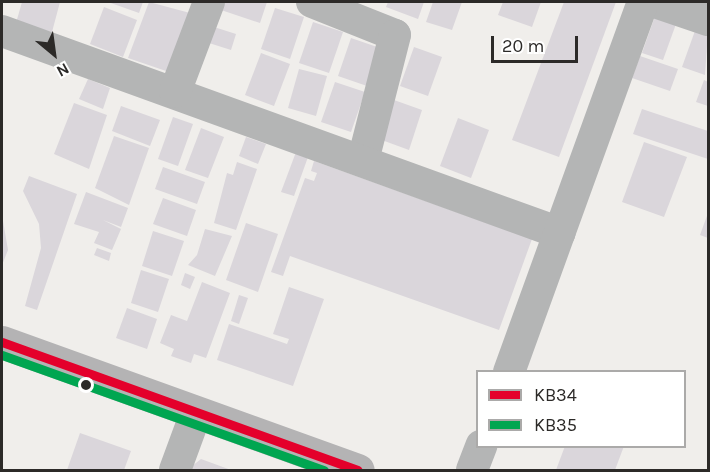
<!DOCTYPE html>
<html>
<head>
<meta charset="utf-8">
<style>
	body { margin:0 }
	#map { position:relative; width:710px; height:472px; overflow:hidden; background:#f0eeeb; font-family:Karla,sans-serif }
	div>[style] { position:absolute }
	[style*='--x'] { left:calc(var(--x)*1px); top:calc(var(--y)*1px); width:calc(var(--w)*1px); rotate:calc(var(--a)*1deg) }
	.building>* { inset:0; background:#dad6db }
	.street>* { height:32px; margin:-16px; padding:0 16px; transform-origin:16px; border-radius:16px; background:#b4b5b5 }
	.secondary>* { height:33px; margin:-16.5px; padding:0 16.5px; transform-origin:16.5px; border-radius:16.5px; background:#b4b3b4 }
	.bus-1>* { height:9px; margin:-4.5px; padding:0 4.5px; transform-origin:4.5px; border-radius:4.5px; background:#e4002b }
	.bus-2>* { height:9px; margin:-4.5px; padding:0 4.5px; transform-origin:4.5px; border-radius:4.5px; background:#00a651 }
	.dots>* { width:16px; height:16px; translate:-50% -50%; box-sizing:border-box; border:3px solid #fff; border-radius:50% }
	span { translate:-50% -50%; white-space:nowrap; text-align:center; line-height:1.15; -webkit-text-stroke:6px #fff; paint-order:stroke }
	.frame { position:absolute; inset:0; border:3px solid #2c2a28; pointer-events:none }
	.legend { position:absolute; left:476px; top:370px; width:210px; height:78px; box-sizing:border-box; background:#fff; border:2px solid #abaaa9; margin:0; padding:8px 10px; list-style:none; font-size:18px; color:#2c2a28 }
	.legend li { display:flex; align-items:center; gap:12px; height:30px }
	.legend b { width:30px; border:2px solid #abaaa9 }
	.north { position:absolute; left:24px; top:24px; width:60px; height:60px; -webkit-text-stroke:4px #fff; paint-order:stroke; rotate:151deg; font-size:16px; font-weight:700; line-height:24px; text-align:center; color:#2c2a28 }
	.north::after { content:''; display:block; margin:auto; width:21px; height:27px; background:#2c2a28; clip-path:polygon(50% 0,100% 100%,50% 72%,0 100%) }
	.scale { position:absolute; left:491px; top:36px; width:87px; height:27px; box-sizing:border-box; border:3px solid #2c2a28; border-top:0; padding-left:8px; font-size:18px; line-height:21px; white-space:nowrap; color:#2c2a28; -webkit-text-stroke:4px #fff; paint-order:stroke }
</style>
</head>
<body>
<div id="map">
	<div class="building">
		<div style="clip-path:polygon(22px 2px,60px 2px,52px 32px,16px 23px)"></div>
		<div style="clip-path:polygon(108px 2px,143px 2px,139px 13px)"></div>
		<div style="clip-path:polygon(149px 2px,190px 13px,169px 72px,128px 58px)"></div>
		<div style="clip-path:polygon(223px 2px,267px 2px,260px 23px,221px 10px)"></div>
		<div style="clip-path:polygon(388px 2px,424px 2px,418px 19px,386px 7px)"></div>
		<div style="clip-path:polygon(433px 2px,462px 2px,452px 30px,426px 22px)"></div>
		<div style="clip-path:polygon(503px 2px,541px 2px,532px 27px,498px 15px)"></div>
		<div style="clip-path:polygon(564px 2px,616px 2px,559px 157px,512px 140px)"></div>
		<div style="clip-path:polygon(104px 7px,137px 20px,123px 57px,90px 44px)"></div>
		<div style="clip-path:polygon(275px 8px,304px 17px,290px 59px,261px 49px)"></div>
		<div style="clip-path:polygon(655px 16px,676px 24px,663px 60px,642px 53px)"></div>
		<div style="clip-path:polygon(313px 22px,343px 32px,329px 73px,299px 63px)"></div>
		<div style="clip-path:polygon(214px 27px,236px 34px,231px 50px,209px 43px)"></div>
		<div style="clip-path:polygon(696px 28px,708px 32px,705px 75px,682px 67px)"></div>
		<div style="clip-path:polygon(351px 38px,380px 48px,367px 86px,338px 76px)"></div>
		<div style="clip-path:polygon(414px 47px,442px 57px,428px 96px,400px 86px)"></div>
		<div style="clip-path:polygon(261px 53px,290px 64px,274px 106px,245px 95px)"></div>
		<div style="clip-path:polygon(640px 56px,678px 69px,670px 91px,632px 78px)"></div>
		<div style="clip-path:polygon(299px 69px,327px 76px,316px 116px,288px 108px)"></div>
		<div style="clip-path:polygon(88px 79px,110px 88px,103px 109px,79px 99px)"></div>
		<div style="clip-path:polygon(704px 80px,708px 82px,708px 106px,696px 102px)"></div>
		<div style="clip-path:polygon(335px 82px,365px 92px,351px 132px,321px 122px)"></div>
		<div style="clip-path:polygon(394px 100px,422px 110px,409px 150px,379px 139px)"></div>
		<div style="clip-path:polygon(74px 103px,107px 115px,89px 169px,54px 154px)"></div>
		<div style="clip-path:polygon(121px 106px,160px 120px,150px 146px,112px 131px)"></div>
		<div style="clip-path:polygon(642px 109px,708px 131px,708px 159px,633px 134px)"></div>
		<div style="clip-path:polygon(173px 117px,193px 124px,178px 166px,158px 159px)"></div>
		<div style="clip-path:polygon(458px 118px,489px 130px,471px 178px,440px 166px)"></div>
		<div style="clip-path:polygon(201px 128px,224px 137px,208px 178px,185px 170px)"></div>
		<div style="clip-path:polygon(114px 136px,149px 148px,129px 205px,95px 188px)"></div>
		<div style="clip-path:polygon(246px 137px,266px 144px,258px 164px,239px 156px)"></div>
		<div style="clip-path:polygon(644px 142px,687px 157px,664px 217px,622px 202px)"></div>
		<div style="clip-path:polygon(296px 152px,308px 157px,294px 196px,281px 192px)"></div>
		<div style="clip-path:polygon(314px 161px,532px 239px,499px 330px,290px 256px,283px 276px,271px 272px,305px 178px,314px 181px,317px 173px,311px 171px)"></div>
		<div style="clip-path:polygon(237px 162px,257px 169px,236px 230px,214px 223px,227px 173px,233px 175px)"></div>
		<div style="clip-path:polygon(163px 167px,205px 182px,197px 204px,155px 189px)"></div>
		<div style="clip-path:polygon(29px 176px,77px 194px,37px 310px,25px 306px,41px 248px,39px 224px,23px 191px)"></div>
		<div style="clip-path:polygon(86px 192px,128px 208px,121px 227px,103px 220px,121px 229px,112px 250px,94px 243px,99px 232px,74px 224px)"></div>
		<div style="clip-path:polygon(163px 198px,196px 210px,187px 236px,153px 224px)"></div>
		<div style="clip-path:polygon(708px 213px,708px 238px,700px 235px)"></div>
		<div style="clip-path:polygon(2px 215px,8px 250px,2px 265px)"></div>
		<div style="clip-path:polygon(246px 223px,278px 234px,258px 292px,226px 280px)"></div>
		<div style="clip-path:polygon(205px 229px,232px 236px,215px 276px,188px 265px,197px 255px)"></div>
		<div style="clip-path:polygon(153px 231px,184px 241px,172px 276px,142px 266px)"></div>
		<div style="clip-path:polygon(97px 248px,111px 253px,109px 261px,94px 255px)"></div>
		<div style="clip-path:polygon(141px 270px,169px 279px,158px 312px,131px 303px)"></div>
		<div style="clip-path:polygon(185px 273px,195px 277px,190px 289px,181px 285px)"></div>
		<div style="clip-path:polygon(202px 282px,230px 293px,206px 358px,194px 354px,191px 363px,171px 356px,174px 349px,160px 343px,171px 315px,187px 321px)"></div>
		<div style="clip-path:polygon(289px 287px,324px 299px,293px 386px,217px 360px,229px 324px,287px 344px,289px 339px,273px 334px)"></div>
		<div style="clip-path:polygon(239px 295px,248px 298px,239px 324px,231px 321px)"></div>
		<div style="clip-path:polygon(127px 308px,157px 319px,147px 349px,116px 338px)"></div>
		<div style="clip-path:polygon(80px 433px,131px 451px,124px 470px,67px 470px)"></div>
		<div style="clip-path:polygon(565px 446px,624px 446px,615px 470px,556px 470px)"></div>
		<div style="clip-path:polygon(201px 459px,231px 470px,187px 470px)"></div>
	</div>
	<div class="street">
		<div style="--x:312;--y:2;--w:89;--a:21.7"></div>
		<div style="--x:395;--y:35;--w:130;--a:104.3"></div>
		<div style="--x:655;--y:2;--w:56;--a:18.8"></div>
		<div style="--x:2;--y:31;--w:593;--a:19.9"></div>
		<div style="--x:175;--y:92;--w:96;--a:-69.3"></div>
		<div style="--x:509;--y:372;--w:394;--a:-70.1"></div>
		<div style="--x:175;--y:470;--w:61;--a:-69.8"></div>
		<div style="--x:472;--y:470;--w:26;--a:-69"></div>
	</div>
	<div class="secondary">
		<div style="--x:2;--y:342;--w:378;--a:19.8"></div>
	</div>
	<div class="bus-1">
		<div style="--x:2;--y:342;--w:378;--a:19.8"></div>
	</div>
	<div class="bus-2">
		<div style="--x:2;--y:355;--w:342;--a:19.7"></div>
	</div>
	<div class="dots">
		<div style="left:86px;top:385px;background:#2c2a28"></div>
	</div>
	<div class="frame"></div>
	<ul class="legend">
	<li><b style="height:8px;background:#e4002b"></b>KB34</li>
	<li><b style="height:8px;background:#00a651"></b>KB35</li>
	</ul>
	<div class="north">N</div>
	<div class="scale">20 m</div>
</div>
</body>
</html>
